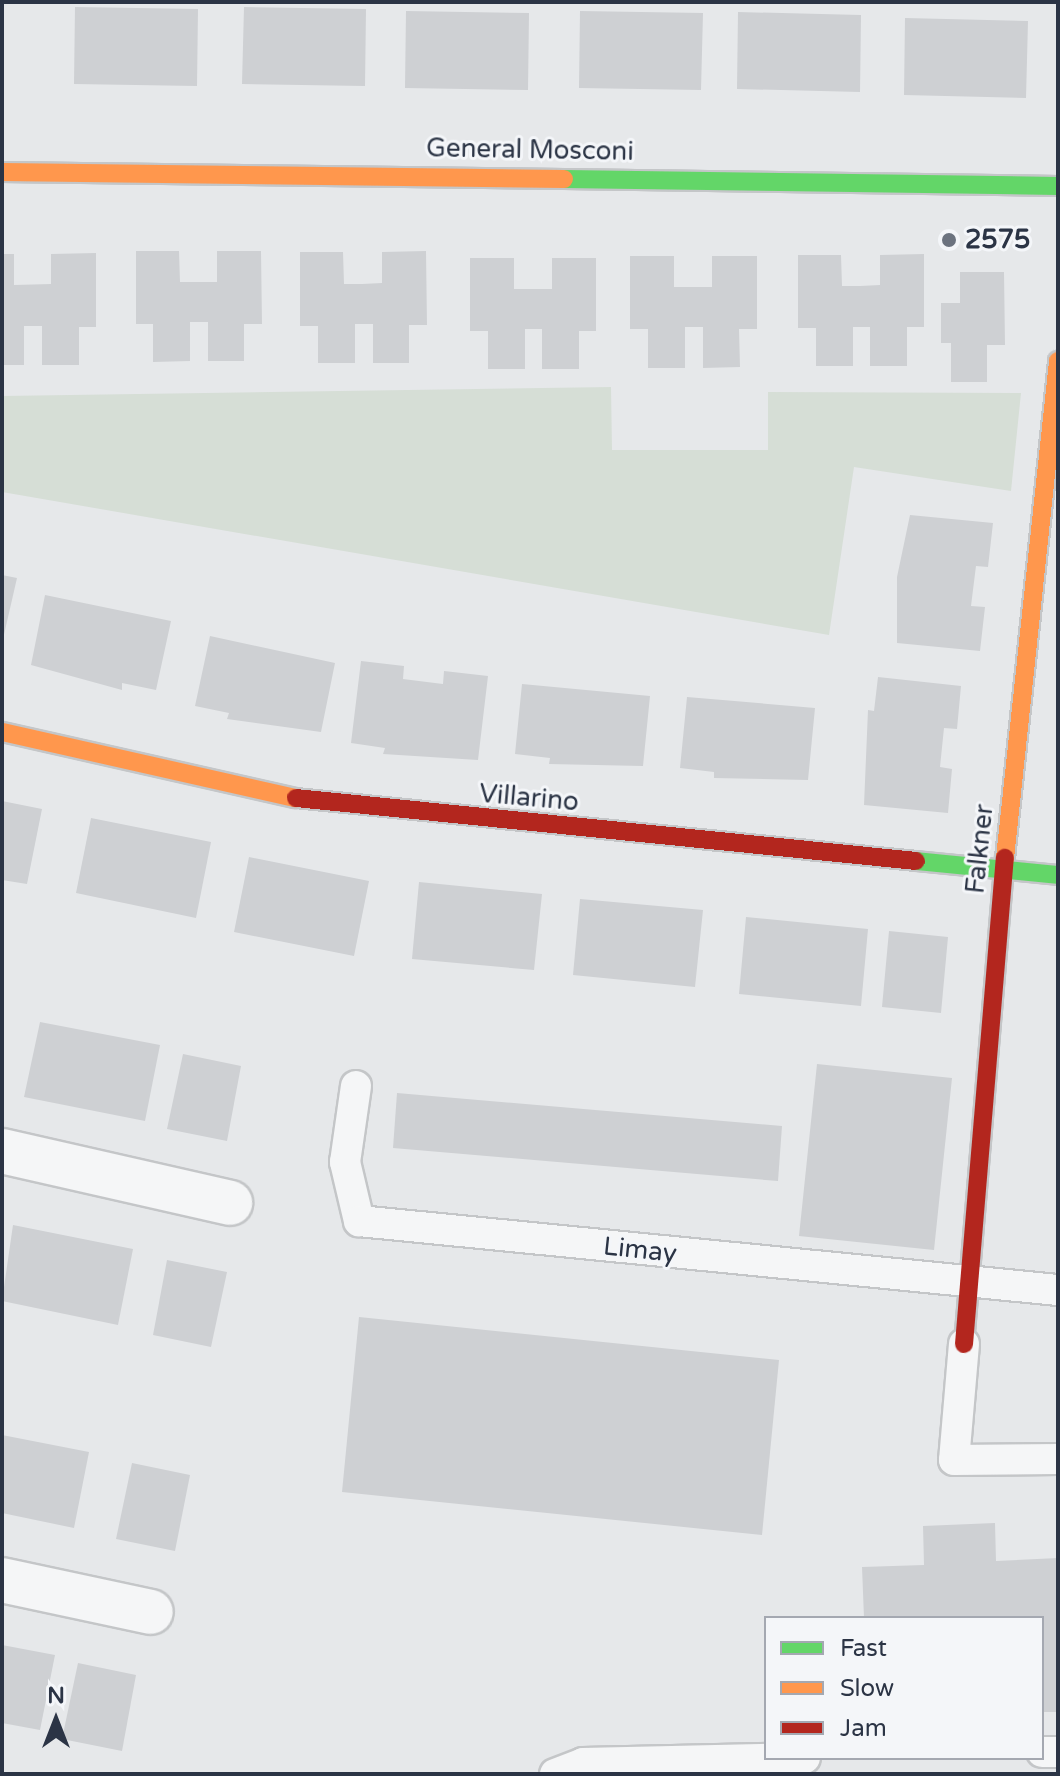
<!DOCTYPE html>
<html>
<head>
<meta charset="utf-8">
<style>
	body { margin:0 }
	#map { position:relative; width:1060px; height:1776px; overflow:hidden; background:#e6e8ea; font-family:"Varela Round",sans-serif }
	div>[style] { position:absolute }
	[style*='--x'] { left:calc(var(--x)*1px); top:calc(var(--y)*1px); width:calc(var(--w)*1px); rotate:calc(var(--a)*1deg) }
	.green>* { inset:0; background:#d6ded6 }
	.building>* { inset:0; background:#ced0d3 }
	.roads { filter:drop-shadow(2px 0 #c4c6c8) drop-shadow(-2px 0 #c4c6c8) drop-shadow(0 2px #c4c6c8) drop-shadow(0 -2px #c4c6c8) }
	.lane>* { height:30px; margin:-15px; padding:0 15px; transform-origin:15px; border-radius:15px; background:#f5f6f7 }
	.street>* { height:44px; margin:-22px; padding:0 22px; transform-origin:22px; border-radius:22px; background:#f5f6f7 }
	.fast>* { height:18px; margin:-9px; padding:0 9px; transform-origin:9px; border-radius:9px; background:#63d668 }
	.slow>* { height:18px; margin:-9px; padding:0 9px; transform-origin:9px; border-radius:9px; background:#ff974d }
	.jam>* { height:18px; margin:-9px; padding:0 9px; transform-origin:9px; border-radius:9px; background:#b3261e }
	.dots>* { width:22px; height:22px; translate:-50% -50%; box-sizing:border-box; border:4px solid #f4f6f9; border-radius:50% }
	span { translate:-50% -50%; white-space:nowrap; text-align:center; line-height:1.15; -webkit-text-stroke:6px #f4f6f9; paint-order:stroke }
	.street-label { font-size:26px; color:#2b3445 }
	.poi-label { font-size:26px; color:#2b3445; font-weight:700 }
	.left { translate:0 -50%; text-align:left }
	.frame { position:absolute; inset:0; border:4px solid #2b3445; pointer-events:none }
	.legend { position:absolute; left:764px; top:1616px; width:280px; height:144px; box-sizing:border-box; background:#f4f6f9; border:2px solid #a4a8b1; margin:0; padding:10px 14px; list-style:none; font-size:24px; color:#2b3445 }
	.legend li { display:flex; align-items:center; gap:16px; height:40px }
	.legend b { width:40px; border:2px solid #a4a8b1 }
	.north { position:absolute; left:16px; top:1680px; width:80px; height:80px; -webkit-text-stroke:6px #f4f6f9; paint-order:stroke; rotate:0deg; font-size:22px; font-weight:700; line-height:32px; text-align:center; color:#2b3445 }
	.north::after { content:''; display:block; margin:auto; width:28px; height:36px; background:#2b3445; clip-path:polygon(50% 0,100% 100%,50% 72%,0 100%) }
</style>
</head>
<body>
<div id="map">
	<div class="green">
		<div style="clip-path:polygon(611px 387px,612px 450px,768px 450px,768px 392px,1021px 393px,1011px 491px,854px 467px,829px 635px,2px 492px,2px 396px)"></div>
	</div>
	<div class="building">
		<div style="clip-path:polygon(75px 7px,198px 9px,197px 86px,74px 84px)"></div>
		<div style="clip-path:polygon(244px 7px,366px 9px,365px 86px,242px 84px)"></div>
		<div style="clip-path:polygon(406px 11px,529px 13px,528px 90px,405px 88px)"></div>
		<div style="clip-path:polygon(580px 11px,703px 13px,701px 90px,579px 88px)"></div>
		<div style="clip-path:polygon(738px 12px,861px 15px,860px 92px,737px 89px)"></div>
		<div style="clip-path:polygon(905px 18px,1028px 21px,1026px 98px,904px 95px)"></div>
		<div style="clip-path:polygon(136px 251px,179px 251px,180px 282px,217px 282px,217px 251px,261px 251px,262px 324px,244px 324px,244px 361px,208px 361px,208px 322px,190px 322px,190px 361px,153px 362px,153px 324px,136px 324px)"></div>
		<div style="clip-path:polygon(426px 251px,427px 325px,409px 325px,409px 363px,373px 363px,373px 324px,355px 324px,355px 363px,318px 363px,318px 326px,300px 326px,300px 252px,343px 252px,344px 284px,362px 284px,382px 283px,382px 252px)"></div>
		<div style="clip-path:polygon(96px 253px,96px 327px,79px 327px,79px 365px,42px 365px,42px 326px,24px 326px,24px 365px,2px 365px,2px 254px,14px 254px,14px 285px,51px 284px,51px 254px)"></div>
		<div style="clip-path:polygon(924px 254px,924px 327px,907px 327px,907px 366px,870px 366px,870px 327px,853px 327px,853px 366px,816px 366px,816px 328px,798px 328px,798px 255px,841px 255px,842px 286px,860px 286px,880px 285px,880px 255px)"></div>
		<div style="clip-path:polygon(630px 256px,674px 256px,674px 287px,712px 287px,712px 256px,757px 256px,757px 329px,739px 329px,740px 367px,703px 368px,703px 327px,685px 327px,685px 368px,648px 368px,648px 329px,630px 329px)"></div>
		<div style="clip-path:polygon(470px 258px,514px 258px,514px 289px,552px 289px,552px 258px,596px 258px,596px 331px,579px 331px,579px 369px,542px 369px,542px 329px,525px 329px,525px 369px,488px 369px,488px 331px,470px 331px)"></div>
		<div style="clip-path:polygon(960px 272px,1004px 272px,1005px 345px,987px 345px,987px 382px,951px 382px,951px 343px,941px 343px,941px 303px,960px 303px)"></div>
		<div style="clip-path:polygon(910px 515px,993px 523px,988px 567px,976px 566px,971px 606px,985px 607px,980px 651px,897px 643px,897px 577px)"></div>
		<div style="clip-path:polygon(2px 575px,17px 578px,3px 639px,2px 639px)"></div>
		<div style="clip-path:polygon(45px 595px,171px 621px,156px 690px,122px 683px,122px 690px,31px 665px)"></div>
		<div style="clip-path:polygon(210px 636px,335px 663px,321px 732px,227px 719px,229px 713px,195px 706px)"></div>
		<div style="clip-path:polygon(361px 661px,404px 666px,403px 679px,443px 684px,444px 671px,488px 676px,478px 760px,383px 754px,385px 748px,351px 743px)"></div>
		<div style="clip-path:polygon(878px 677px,961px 686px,957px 729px,944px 728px,940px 767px,952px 769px,948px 813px,864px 805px,868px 710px,874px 711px)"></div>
		<div style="clip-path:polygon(522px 684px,650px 696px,643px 766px,549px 764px,550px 758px,515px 754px)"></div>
		<div style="clip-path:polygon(687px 697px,815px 708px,808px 780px,714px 778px,714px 772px,680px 768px)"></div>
		<div style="clip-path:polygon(2px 801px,42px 809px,27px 884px,2px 880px)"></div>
		<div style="clip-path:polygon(91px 818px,211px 842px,196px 918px,76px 893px)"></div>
		<div style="clip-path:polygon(249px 857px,369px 881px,354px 956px,234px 932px)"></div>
		<div style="clip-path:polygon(419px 882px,542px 894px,534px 970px,412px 959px)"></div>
		<div style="clip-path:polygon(580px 899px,703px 910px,695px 987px,573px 975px)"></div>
		<div style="clip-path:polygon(746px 917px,868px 929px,861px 1006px,739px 994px)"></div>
		<div style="clip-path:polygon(889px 931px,948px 937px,941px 1013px,882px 1007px)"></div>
		<div style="clip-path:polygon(40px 1022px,160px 1045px,145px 1121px,24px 1097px)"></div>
		<div style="clip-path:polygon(183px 1054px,241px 1066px,227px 1141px,167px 1129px)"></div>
		<div style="clip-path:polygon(817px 1064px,952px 1078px,934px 1250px,799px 1236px)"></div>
		<div style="clip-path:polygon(397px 1093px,782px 1126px,778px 1181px,393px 1148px)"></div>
		<div style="clip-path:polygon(13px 1225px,133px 1249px,118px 1325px,2px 1301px)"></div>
		<div style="clip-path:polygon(167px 1260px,227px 1272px,211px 1347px,153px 1335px)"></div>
		<div style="clip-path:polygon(359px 1317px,779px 1360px,762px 1535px,342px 1492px)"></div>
		<div style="clip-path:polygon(2px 1435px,89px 1452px,74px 1528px,2px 1513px)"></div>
		<div style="clip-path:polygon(132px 1463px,190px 1475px,175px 1551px,116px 1539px)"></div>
		<div style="clip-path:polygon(995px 1523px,996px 1561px,1058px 1558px,1058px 1712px,1042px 1712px,1042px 1618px,864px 1618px,862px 1567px,924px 1565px,923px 1526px)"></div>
		<div style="clip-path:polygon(2px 1645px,55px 1655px,40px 1730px,2px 1723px)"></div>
		<div style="clip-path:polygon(78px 1663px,136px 1675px,122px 1751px,62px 1739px)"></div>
	</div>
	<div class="roads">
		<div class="lane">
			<div style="--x:356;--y:1086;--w:77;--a:98.2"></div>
			<div style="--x:345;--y:1162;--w:61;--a:76.7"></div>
			<div style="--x:359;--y:1221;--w:702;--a:5.64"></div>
			<div style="--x:964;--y:1344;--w:116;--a:94.9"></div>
			<div style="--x:954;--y:1460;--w:104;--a:-0.6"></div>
			<div style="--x:1042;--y:1752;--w:16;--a:0"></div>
			<div style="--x:555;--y:1774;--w:30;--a:-21"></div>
			<div style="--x:583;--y:1763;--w:222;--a:-1.3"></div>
		</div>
		<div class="street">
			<div style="--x:2;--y:1151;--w:234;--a:12.8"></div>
			<div style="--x:2;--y:1580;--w:152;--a:12.1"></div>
		</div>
		<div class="fast">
			<div style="--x:564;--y:179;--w:494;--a:0.8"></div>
			<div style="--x:916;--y:861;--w:143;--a:5.6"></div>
		</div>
		<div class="slow">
			<div style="--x:2;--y:172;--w:562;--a:0.71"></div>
			<div style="--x:2;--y:732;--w:301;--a:12.7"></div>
			<div style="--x:1005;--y:858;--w:500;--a:-83.9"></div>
		</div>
		<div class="jam">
			<div style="--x:296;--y:798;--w:623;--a:5.8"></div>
			<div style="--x:964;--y:1344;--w:488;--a:-85.2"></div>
		</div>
	</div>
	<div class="dots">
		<div style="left:949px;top:240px;background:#6c737f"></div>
	</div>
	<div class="street-label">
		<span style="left:530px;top:150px;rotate:1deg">General Mosconi</span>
		<span style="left:529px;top:798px;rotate:5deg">Villarino</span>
		<span style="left:980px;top:849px;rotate:-84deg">Falkner</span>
		<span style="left:640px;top:1250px;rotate:6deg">Limay</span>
	</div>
	<div class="poi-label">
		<span class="left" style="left:965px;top:240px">2575</span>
	</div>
	<div class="frame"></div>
	<ul class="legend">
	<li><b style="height:10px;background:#63d668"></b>Fast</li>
	<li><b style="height:10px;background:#ff974d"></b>Slow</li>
	<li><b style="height:10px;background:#b3261e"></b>Jam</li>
	</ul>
	<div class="north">N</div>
</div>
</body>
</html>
